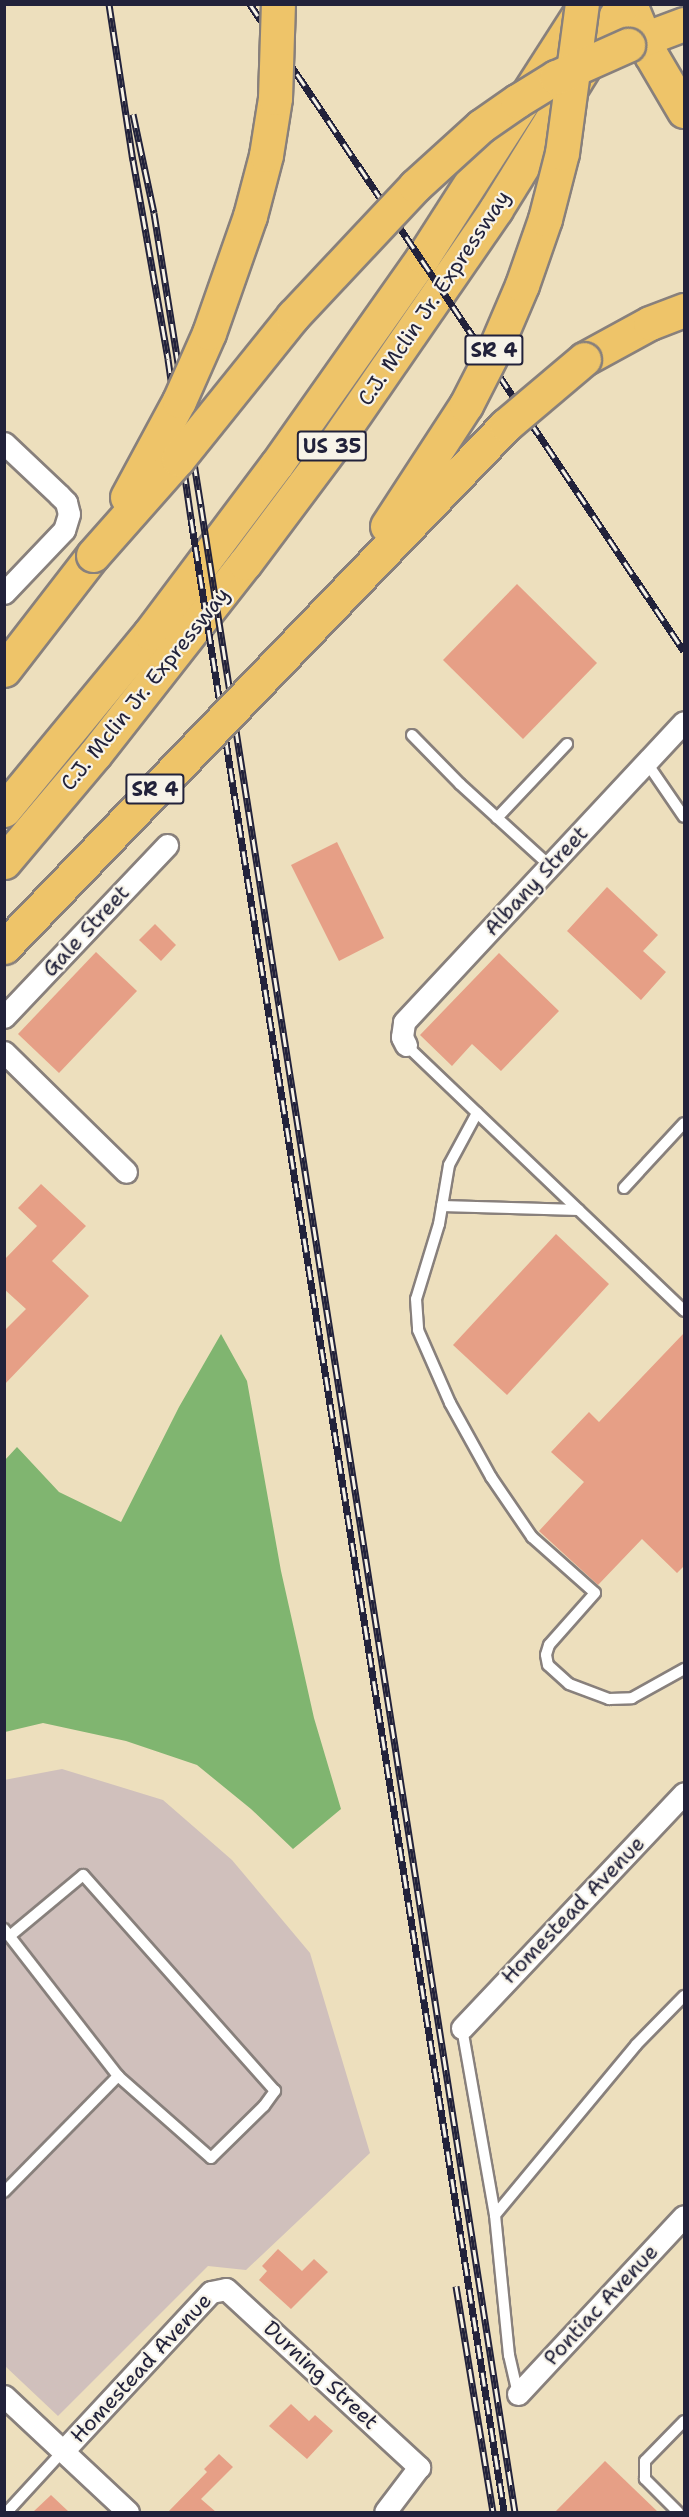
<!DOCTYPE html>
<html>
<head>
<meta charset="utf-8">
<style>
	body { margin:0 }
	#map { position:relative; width:689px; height:2517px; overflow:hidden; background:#eddfbd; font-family:"Shantell Sans",sans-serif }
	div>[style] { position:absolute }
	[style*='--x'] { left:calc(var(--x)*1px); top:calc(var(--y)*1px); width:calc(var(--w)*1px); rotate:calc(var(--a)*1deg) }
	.industrial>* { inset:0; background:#d0c0bc }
	.forest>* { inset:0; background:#80b570 }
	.building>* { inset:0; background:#e69f86 }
	.roads { filter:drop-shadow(2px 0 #88807c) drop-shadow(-2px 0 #88807c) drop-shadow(0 2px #88807c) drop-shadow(0 -2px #88807c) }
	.lane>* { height:10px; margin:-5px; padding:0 5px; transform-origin:5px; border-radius:5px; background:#fff }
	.street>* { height:21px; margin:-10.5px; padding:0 10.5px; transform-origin:10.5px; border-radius:10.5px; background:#fff }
	.highway>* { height:33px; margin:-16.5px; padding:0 16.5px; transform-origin:16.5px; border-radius:16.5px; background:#eec469 }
	.rail>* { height:7px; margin-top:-3.5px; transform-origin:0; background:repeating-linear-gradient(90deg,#f7f3e8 0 14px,#22223b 0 28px); box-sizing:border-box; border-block:2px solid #22223b }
	.bridges { filter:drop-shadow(2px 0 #88807c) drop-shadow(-2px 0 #88807c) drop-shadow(0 2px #88807c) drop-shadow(0 -2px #88807c) }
	.highway-bridge>* { height:33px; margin:-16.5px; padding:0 16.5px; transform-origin:16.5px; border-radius:16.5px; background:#eec469 }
	span { translate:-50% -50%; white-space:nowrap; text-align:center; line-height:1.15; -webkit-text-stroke:4.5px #f7f3e8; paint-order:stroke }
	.shield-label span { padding:2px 4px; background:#f7f3e8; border:2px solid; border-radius:4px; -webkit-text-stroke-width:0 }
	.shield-label { font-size:20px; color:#22223b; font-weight:700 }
	.street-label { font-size:21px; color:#22223b }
	.frame { position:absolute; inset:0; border:6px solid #22223b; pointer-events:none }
</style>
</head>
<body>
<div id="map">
	<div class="industrial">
		<div style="clip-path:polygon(62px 1769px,163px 1800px,232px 1860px,310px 1953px,370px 2153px,246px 2270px,208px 2266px,58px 2416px,5px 2366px,4px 1780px)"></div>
	</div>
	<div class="forest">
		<div style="clip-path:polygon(221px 1334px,247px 1381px,281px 1571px,314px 1718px,341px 1809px,293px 1849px,251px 1809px,197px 1765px,126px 1741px,43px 1723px,5px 1732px,5px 1460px,17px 1447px,59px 1492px,121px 1522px,179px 1407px)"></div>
	</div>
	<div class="building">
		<div style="clip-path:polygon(517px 584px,597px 663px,523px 739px,443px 660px)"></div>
		<div style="clip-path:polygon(337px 842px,384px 938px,339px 961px,291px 865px)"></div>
		<div style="clip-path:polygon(607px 887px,658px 935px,643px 951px,666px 972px,641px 1000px,567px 931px)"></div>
		<div style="clip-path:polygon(155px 924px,176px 945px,161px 961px,139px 940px)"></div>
		<div style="clip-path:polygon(96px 952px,137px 991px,59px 1073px,18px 1034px)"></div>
		<div style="clip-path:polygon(499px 953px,559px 1011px,501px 1071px,472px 1044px,452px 1066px,420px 1035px)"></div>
		<div style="clip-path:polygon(41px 1184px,86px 1226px,52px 1261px,89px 1296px,4px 1385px,4px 1331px,26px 1309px,4px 1289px,4px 1260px,37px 1226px,18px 1208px)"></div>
		<div style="clip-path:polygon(556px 1234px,609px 1284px,507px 1395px,453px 1345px)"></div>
		<div style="clip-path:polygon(684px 1333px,684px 1566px,677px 1573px,642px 1539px,598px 1585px,539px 1531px,584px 1482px,551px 1452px,589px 1412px,599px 1422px)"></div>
		<div style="clip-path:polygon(278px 2249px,302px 2271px,314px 2259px,328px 2272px,291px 2309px,259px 2280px,267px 2271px,262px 2266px)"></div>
		<div style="clip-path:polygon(291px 2404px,309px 2421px,315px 2415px,333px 2431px,307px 2459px,269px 2426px)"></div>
		<div style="clip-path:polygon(219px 2454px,233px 2467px,201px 2499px,216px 2512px,168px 2512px,207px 2472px,204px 2469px)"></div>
		<div style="clip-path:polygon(605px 2461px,658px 2512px,555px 2512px)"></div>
		<div style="clip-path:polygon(51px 2495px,69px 2512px,33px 2512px)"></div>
	</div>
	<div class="roads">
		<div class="lane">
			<div style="--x:412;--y:735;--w:69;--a:45.6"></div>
			<div style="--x:460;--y:784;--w:122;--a:42.3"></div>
			<div style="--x:647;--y:763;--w:65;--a:55.6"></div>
			<div style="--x:497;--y:818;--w:102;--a:-46.6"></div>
			<div style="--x:406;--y:1045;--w:385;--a:43.7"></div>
			<div style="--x:477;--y:1113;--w:59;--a:118.3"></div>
			<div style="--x:449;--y:1165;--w:60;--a:99.6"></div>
			<div style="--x:439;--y:1224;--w:78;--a:107"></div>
			<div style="--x:416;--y:1299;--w:31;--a:86"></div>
			<div style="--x:418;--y:1330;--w:80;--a:66.3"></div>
			<div style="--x:450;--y:1403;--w:85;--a:61"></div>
			<div style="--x:491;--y:1477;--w:73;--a:55.7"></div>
			<div style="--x:532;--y:1537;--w:84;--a:41.6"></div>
			<div style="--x:595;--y:1593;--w:69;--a:131.5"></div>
			<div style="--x:549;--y:1645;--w:10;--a:107"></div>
			<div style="--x:546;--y:1655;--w:10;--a:79"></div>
			<div style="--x:548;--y:1665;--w:28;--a:42"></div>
			<div style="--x:569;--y:1684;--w:43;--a:20.6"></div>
			<div style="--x:609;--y:1699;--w:23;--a:-2"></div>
			<div style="--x:632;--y:1698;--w:60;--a:-29.1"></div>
			<div style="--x:624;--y:1188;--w:88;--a:-47.3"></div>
			<div style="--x:442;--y:1206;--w:137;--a:1.7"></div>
			<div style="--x:4;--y:1929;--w:186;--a:52.2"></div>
			<div style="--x:118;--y:2076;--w:124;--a:41.4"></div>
			<div style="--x:211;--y:2158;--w:74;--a:-44.5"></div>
			<div style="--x:264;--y:2106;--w:19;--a:-54"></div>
			<div style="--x:275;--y:2091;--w:289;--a:-131.6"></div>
			<div style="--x:83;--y:1875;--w:94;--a:140.2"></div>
			<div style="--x:462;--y:2028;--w:190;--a:80"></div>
			<div style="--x:495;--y:2215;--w:141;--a:84.3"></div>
			<div style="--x:509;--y:2355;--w:40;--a:77"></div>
			<div style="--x:4;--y:2192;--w:163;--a:-45.5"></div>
			<div style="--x:495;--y:2215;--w:221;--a:-50.3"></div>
			<div style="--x:636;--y:2045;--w:69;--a:-45.6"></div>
			<div style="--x:7;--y:2512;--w:83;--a:-47.4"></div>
			<div style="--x:678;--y:2512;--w:47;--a:-135"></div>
			<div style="--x:645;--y:2479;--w:18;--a:-90"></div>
			<div style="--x:645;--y:2461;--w:56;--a:-45.7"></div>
		</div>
		<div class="street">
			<div style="--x:4;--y:443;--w:76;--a:43.4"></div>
			<div style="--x:59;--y:495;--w:10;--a:45"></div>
			<div style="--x:66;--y:502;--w:12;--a:76"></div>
			<div style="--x:69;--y:514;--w:17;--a:107"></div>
			<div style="--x:64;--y:530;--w:87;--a:133.6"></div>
			<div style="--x:4;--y:1017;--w:237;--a:-46.5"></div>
			<div style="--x:406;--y:1045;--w:9;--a:-117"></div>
			<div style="--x:402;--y:1037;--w:15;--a:-82"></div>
			<div style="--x:404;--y:1022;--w:410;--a:-47"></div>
			<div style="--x:4;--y:1052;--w:171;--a:44.5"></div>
			<div style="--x:462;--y:2028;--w:323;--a:-46.6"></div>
			<div style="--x:518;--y:2394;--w:243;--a:-47"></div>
			<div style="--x:4;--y:2396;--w:170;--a:43.1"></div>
			<div style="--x:63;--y:2451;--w:217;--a:-47.1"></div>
			<div style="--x:211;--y:2292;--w:15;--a:-11"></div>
			<div style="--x:226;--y:2289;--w:263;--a:42.7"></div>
			<div style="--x:419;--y:2467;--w:56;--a:127.1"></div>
		</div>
		<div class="highway">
			<div style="--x:630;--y:4;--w:55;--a:67.6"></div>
			<div style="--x:651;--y:55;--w:65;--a:59.5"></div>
			<div style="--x:628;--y:45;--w:60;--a:-20.6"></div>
			<div style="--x:584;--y:359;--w:75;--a:-28.6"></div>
			<div style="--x:650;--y:323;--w:36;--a:-21"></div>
			<div style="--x:4;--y:670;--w:145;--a:-52.3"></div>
			<div style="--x:4;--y:810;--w:229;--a:-50.5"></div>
			<div style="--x:150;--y:633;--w:211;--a:-53.1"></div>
			<div style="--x:277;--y:464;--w:253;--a:-54.8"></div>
			<div style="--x:423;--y:257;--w:295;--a:-57.3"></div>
			<div style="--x:4;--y:862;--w:141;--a:-49.9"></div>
			<div style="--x:95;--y:754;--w:243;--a:-51.9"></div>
			<div style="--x:245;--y:563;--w:149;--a:-53.2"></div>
			<div style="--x:334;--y:444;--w:285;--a:-55.4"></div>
			<div style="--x:496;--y:209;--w:241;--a:-58.2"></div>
		</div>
	</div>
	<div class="rail">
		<div style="--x:109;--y:4;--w:158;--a:81.3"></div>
		<div style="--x:133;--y:160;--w:202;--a:80"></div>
		<div style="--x:168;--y:359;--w:162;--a:81.8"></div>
		<div style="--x:191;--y:519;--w:2017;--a:81.07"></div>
		<div style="--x:250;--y:4;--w:779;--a:56.15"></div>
		<div style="--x:133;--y:114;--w:101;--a:78"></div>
		<div style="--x:154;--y:213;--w:298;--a:80.9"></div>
		<div style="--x:201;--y:507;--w:2029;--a:81.1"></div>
		<div style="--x:456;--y:2286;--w:229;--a:80.7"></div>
	</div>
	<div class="bridges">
		<div class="highway-bridge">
			<div style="--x:127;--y:497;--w:109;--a:-61.6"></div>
			<div style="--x:179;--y:401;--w:74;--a:-66.2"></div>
			<div style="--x:209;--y:333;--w:124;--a:-70.7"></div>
			<div style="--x:250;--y:216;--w:63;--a:-75.3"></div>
			<div style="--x:266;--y:155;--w:58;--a:-81"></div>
			<div style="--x:275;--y:98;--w:94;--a:-88.2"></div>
			<div style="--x:387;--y:526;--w:145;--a:-56.9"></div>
			<div style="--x:466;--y:405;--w:66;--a:-63"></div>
			<div style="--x:496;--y:346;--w:66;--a:-66.9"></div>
			<div style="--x:522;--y:285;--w:70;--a:-70.8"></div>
			<div style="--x:545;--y:219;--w:68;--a:-75.6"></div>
			<div style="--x:562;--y:153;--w:150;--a:-82.4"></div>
			<div style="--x:93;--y:555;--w:128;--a:-48.5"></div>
			<div style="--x:178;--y:459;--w:184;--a:-51.2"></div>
			<div style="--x:293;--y:316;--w:178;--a:-46.8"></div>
			<div style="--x:415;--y:186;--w:89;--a:-42.3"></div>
			<div style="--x:481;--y:126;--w:44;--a:-34.8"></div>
			<div style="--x:517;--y:101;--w:46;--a:-31.6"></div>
			<div style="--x:556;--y:77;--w:79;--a:-24"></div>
			<div style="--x:4;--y:947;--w:724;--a:-46.12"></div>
			<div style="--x:506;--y:425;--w:102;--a:-40.2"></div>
		</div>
	</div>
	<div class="shield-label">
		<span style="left:494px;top:350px">SR 4</span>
		<span style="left:332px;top:446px">US 35</span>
		<span style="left:155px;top:789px">SR 4</span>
	</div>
	<div class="street-label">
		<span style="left:434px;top:298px;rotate:-56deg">C.J. Mclin Jr. Expressway</span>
		<span style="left:145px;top:689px;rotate:-51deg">C.J. Mclin Jr. Expressway</span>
		<span style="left:536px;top:881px;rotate:-47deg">Albany Street</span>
		<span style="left:86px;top:931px;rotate:-47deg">Gale Street</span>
		<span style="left:573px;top:1910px;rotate:-46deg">Homestead Avenue</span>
		<span style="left:601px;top:2305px;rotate:-47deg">Pontiac Avenue</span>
		<span style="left:141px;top:2368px;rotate:-47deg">Homestead Avenue</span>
		<span style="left:321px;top:2375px;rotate:43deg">Durning Street</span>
	</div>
	<div class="frame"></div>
</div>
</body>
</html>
